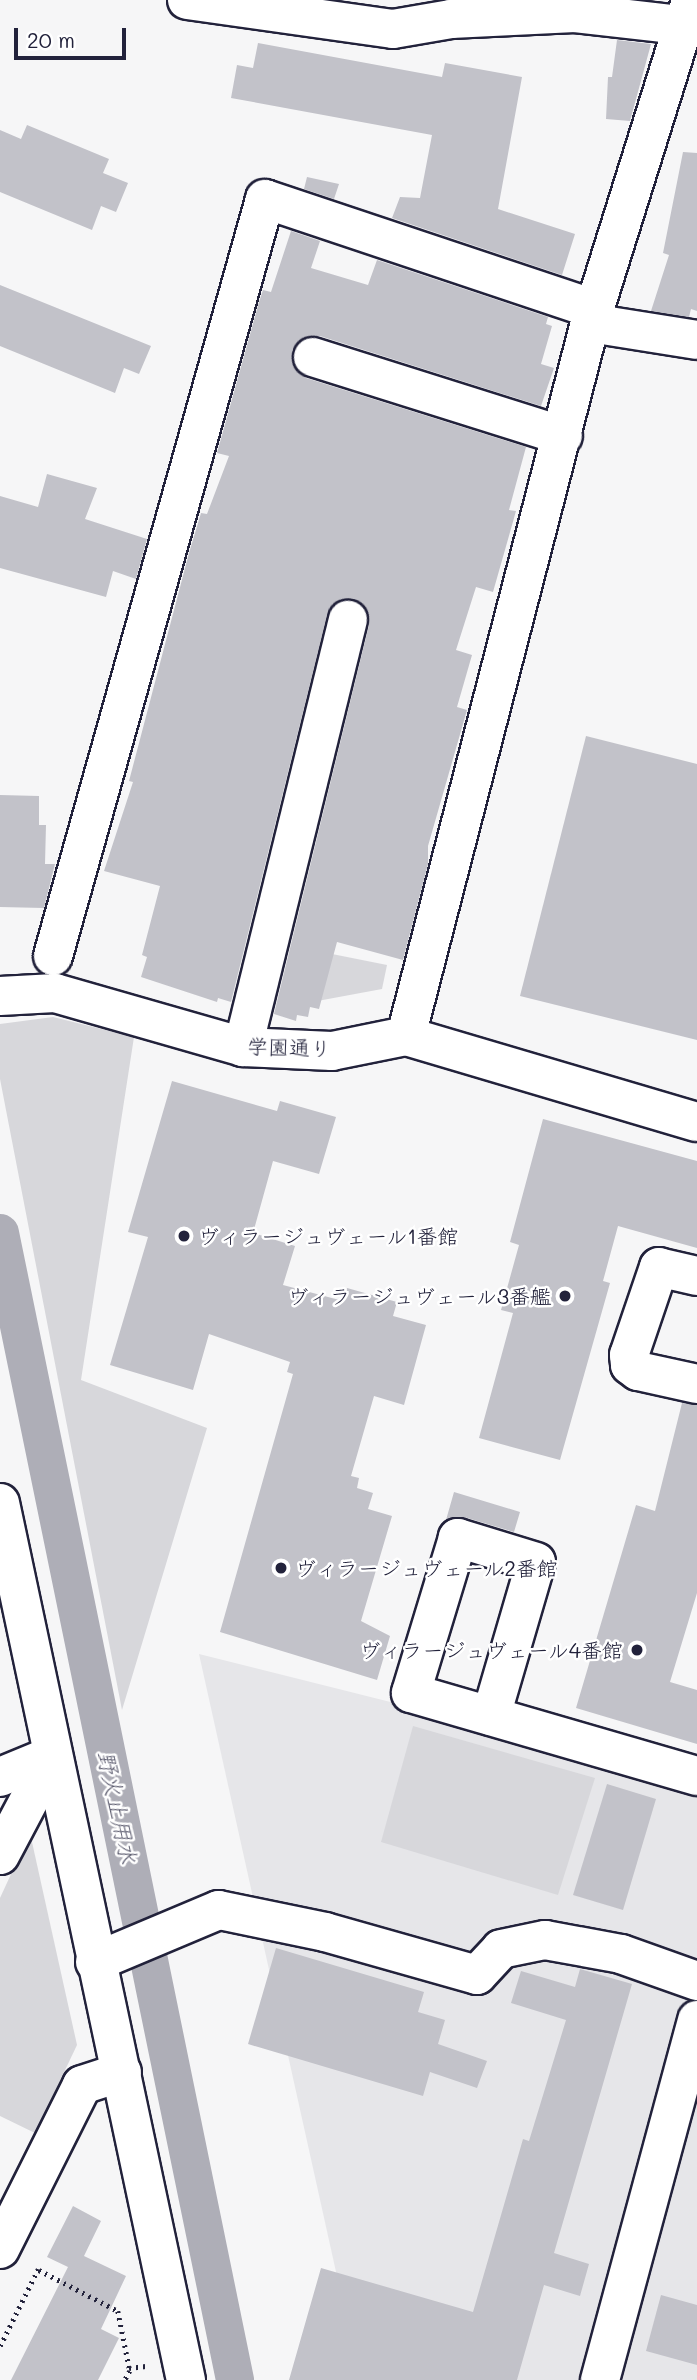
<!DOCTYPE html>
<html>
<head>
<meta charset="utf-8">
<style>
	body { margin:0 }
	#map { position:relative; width:697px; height:2380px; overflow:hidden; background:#f6f6f7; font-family:Mali,"Klee One",sans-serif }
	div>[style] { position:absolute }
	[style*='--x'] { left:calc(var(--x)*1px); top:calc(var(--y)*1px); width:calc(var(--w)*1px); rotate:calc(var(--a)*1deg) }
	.built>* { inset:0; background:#e6e6e9 }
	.green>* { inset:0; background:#d7d7db }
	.canal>* { height:38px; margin:-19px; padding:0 19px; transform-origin:19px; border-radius:19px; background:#aeaeb7 }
	.building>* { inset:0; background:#c2c2c9 }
	.path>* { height:4.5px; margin-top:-2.25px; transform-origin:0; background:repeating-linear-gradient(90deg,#22223b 0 2px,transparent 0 7px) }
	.roads { filter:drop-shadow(2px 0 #22223b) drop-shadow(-2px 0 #22223b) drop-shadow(0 2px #22223b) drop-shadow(0 -2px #22223b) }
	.minor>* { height:38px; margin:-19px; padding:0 19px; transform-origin:19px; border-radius:19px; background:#fff }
	.dots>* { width:19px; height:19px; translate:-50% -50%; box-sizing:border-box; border:4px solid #fff; border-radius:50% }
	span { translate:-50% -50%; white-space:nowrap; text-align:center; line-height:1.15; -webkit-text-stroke:5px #fff; paint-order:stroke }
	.street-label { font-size:21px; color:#22223b }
	.poi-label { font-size:21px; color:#22223b }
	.left { translate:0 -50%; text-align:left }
	.right { translate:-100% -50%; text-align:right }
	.water-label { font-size:23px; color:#5a5a6d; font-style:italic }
	.scale { position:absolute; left:14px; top:28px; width:112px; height:32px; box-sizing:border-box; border:4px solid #22223b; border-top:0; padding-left:9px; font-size:21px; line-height:24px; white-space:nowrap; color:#22223b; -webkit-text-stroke:5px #fff; paint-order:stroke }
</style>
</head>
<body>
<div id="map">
	<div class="built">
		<div style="clip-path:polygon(199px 1654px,697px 1779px,697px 2380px,360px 2380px)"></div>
	</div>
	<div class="green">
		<div style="clip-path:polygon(327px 953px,387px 965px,382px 989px,312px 1002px)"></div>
		<div style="clip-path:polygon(53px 1017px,134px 1037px,81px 1380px,207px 1428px,122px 1710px,0 1079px,0 1024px)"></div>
		<div style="clip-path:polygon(413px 1726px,595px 1778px,558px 1895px,381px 1842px)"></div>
		<div style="clip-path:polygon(30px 1833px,77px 2045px,35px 2133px,0 2116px,0 1898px)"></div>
	</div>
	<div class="canal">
		<div style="--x:0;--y:1233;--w:1171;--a:78.42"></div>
	</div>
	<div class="building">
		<div style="clip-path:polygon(617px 40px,651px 44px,630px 121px,606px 119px,608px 77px,612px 77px)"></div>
		<div style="clip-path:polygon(258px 43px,442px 77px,445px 63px,522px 77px,498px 209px,575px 234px,562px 275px,392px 218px,400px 197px,420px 198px,432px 135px,231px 98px,237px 65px,253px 68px)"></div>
		<div style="clip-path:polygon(27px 125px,109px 159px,103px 173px,128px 183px,116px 212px,101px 206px,92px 230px,0 192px,0 130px,21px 139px)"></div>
		<div style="clip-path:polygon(683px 152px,697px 153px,697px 311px,691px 309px,689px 317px,651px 311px,669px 255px,663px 253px)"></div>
		<div style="clip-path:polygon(307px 177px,339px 184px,334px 199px,304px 189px)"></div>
		<div style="clip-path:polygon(291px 231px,320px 241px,311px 268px,368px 285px,377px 260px,548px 317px,546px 324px,552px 326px,541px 364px,554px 368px,541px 406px,320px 336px,308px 336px,292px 350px,292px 362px,306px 378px,526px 447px,509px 510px,516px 511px,493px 592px,476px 587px,456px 650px,472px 655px,457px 707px,467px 710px,428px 846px,428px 864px,403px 960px,337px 942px,319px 1009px,310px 1007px,308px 1017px,297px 1015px,296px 1021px,274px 1014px,369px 625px,363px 604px,341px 599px,327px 615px,231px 1002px,218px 998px,217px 1002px,141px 977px,147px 957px,142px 955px,160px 886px,104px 871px,133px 782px,129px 781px,189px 553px,201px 513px,207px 514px,229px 456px,217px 453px,259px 302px,263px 290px,271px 292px)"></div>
		<div style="clip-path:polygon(0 285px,151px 346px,139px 374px,124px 368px,115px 393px,0 346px)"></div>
		<div style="clip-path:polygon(47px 474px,97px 488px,85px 519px,147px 539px,136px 579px,113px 571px,106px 597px,0 568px,0 496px,38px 507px)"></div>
		<div style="clip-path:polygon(586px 736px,697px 764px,697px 1040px,520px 996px)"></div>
		<div style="clip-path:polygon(0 795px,39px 796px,39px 825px,46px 825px,45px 864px,55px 864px,44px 908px,0 907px)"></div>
		<div style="clip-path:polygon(172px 1081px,277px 1111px,280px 1101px,336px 1117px,319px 1174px,273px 1161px,253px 1233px,295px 1246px,283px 1285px,343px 1301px,347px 1288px,397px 1302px,393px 1316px,426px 1325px,404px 1405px,374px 1396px,351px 1476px,359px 1478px,357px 1488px,373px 1493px,368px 1509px,392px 1516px,361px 1621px,390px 1636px,377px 1680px,220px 1632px,293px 1374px,287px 1372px,290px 1362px,209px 1334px,193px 1390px,110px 1365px,148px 1237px,128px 1232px)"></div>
		<div style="clip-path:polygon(543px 1119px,697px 1161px,697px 1248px,618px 1226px,603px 1281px,610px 1283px,560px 1460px,479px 1438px,513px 1313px,501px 1310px,519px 1245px,510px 1242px)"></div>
		<div style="clip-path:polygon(682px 1403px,697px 1405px,697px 1593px,670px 1682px,697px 1690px,697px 1744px,576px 1708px,636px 1505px,655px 1511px)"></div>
		<div style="clip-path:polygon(454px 1492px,520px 1512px,514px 1532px,464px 1517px,446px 1520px)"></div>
		<div style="clip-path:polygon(607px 1784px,656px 1799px,623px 1910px,573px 1895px)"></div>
		<div style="clip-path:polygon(276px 1948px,424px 1992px,418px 2012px,445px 2020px,438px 2044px,487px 2061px,477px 2088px,430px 2072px,423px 2096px,248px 2044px)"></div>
		<div style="clip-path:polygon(580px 1969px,632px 1984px,554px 2253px,589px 2264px,580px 2296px,544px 2285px,517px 2380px,289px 2380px,321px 2268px,473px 2312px,523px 2139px,529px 2141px,566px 2020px,511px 2003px,521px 1971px,575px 1987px)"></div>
		<div style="clip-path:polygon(73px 2206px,101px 2221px,84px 2256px,126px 2276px,101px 2329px,119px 2338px,98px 2380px,11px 2380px,68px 2267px,47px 2257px)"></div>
		<div style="clip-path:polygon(661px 2295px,697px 2305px,697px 2365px,646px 2351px)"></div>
	</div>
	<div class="path">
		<div style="--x:39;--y:2270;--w:89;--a:27.4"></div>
		<div style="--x:118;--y:2311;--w:61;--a:78.7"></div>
		<div style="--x:130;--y:2371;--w:10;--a:119"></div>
		<div style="--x:0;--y:2346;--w:86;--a:-63.7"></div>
		<div style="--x:129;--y:2368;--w:17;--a:-7"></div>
	</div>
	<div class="roads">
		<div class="minor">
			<div style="--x:187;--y:0;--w:208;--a:8"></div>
			<div style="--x:393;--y:29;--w:59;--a:-9.8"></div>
			<div style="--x:451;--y:19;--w:124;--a:-2.8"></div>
			<div style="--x:575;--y:13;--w:123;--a:6.5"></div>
			<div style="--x:590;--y:323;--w:108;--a:9"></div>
			<div style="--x:313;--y:357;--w:262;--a:17.5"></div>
			<div style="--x:53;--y:956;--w:786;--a:-74.35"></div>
			<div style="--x:265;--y:199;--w:347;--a:18.5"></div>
			<div style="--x:0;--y:996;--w:55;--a:-3.1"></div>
			<div style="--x:55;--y:993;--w:196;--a:16"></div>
			<div style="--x:243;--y:1047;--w:89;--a:2.6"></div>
			<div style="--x:332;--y:1051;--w:76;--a:-11.5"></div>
			<div style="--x:406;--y:1036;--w:303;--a:16.5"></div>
			<div style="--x:406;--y:1036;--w:736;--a:-75.53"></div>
			<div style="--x:590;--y:323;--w:338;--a:-72.6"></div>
			<div style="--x:243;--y:1047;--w:440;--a:-76.2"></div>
			<div style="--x:697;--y:1276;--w:39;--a:-167"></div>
			<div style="--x:659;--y:1267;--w:93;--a:108.8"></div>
			<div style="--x:629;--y:1355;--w:10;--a:84"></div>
			<div style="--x:630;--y:1365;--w:10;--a:37"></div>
			<div style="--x:638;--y:1371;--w:60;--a:12.4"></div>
			<div style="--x:0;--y:1503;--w:897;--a:78.03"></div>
			<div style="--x:491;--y:1716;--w:160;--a:-73.7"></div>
			<div style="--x:536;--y:1562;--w:82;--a:-162.9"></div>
			<div style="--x:458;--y:1538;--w:162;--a:106.9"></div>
			<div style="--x:411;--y:1693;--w:298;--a:16.2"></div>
			<div style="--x:0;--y:1777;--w:57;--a:-22.5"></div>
			<div style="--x:0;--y:1855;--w:113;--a:-62.1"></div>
			<div style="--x:95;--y:1962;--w:134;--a:-22.8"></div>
			<div style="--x:219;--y:1910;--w:108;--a:11.7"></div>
			<div style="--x:325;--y:1932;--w:158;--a:15.8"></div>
			<div style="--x:477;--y:1975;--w:35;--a:-47"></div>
			<div style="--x:501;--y:1949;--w:45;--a:-11.6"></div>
			<div style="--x:545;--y:1940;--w:77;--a:10.4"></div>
			<div style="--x:621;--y:1954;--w:81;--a:19.6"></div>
			<div style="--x:0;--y:2249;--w:183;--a:-63.4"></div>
			<div style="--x:82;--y:2085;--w:42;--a:-18"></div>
			<div style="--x:600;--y:2380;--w:373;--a:-74.9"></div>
		</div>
	</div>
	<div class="dots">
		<div style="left:184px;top:1236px;background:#22223b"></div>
		<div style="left:565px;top:1296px;background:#22223b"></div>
		<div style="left:281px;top:1568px;background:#22223b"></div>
		<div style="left:637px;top:1650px;background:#22223b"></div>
	</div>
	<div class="street-label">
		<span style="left:289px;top:1047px;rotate:2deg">学園通り</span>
	</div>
	<div class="poi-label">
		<span class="left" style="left:198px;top:1236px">ヴィラージュヴェール1番館</span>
		<span class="right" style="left:551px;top:1296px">ヴィラージュヴェール3番艦</span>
		<span class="left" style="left:295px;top:1568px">ヴィラージュヴェール2番館</span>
		<span class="right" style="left:623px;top:1650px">ヴィラージュヴェール4番館</span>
	</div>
	<div class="water-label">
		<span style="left:118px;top:1807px;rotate:78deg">野火止用水</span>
	</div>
	<div class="scale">20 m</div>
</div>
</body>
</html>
